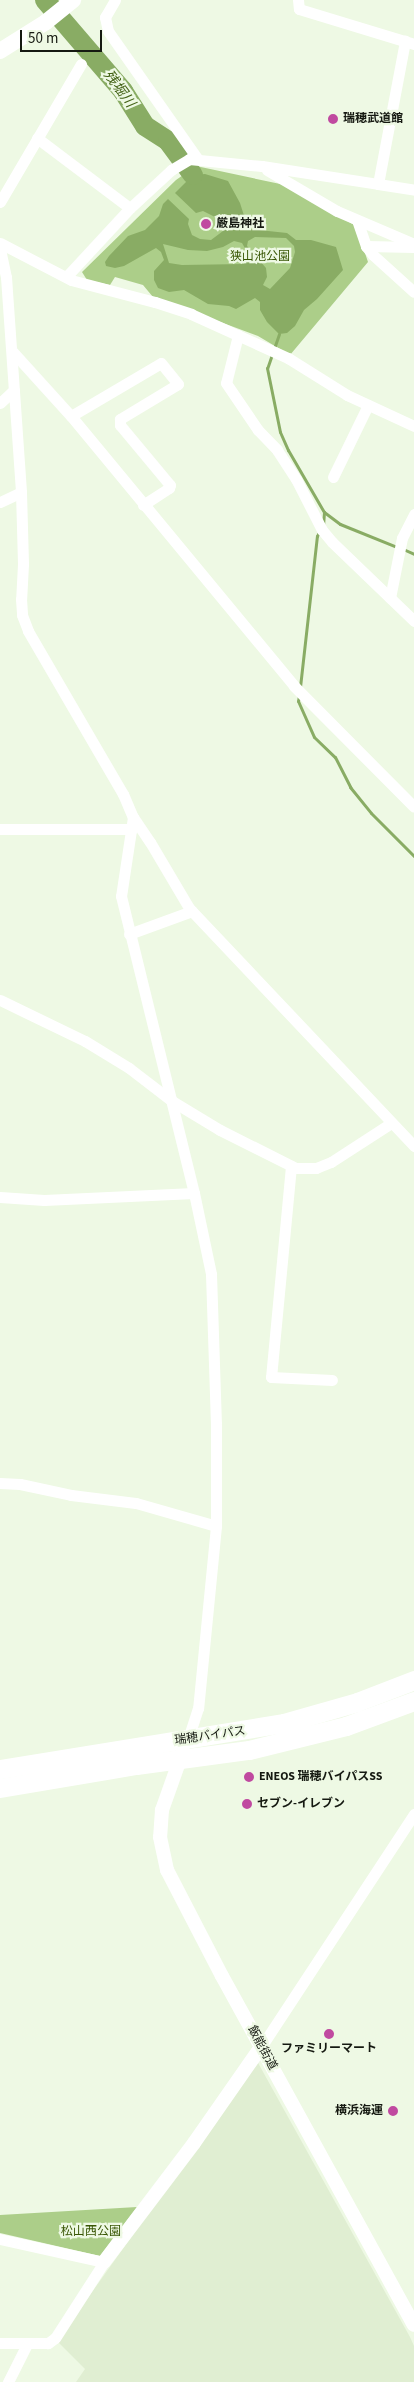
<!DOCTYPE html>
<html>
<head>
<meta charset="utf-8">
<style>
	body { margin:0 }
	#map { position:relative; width:414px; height:2382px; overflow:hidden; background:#eef9e4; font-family:"Source Sans 3","Noto Sans JP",sans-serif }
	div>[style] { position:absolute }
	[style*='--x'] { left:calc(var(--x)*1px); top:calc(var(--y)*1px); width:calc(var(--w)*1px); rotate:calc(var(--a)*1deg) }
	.built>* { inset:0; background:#e0eed2 }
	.green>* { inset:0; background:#acce89 }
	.water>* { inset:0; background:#89ac64 }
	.stream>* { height:3px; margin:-1.5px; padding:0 1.5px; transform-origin:1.5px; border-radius:1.5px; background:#89ac64 }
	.river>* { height:20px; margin:-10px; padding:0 10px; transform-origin:10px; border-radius:10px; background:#89ac64 }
	.minor>* { height:11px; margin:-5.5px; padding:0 5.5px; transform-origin:5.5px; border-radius:5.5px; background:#fff }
	.tertiary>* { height:14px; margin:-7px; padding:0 7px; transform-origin:7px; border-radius:7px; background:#fff }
	.secondary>* { height:16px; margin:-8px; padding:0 8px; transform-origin:8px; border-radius:8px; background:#fff }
	.trunk>* { height:19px; margin:-9.5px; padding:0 9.5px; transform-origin:9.5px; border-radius:9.5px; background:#fff }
	.dots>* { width:14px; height:14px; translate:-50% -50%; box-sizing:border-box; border:2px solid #eef9e4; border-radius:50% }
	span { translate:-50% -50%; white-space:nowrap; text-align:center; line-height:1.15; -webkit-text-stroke:4.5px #eef9e4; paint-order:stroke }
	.poi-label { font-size:12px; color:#151911; font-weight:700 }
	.left { translate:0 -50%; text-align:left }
	.right { translate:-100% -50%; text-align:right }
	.park-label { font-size:12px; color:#385604 }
	.street-label { font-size:12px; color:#151911 }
	.water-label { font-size:14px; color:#436216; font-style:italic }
	.scale { position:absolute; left:20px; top:30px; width:82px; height:22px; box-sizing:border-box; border:2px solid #151911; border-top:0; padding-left:6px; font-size:15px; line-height:18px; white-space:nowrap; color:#151911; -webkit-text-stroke:4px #eef9e4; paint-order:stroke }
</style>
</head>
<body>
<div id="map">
	<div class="built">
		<div style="clip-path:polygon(257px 2061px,410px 2337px,414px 2346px,414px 2382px,76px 2382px,85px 2369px,57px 2341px)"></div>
	</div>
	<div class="green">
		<div style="clip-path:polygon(196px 166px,285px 185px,356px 226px,368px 262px,290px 355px,258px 336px,153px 297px,143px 285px,115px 277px,110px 285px,87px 280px,82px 272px,176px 180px)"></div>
		<div style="clip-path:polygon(137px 2207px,100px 2256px,0 2233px,0 2215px)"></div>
	</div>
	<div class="water">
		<div style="clip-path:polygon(evenodd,205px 174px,228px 181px,240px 203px,247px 225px,250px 229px,287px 233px,296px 240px,311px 240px,336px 247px,343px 270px,317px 299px,304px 310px,295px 326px,287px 333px,279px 334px,267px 322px,260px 310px,260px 302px,255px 298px,236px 309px,229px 306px,208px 304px,184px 290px,169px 292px,158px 288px,154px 280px,154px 271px,164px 260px,161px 252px,156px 248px,124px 266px,115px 268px,106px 266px,105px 262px,109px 256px,128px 236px,145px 230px,159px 216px,163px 204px,168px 199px,189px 219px,188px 224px,192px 235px,200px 239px,211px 240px,223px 231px,223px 225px,217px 218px,203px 211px,196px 213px,175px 193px,193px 175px,205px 174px,255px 237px,286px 238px,294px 246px,295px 252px,290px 268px,270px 289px,263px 285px,267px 277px,266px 268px,247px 246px,248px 241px,255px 237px,205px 174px,234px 241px,242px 243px,246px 250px,248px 258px,244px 264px,182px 265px,169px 263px,163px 244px,188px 250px,207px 251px,223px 247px,234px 241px)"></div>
	</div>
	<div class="stream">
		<div style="--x:279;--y:334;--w:36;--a:109"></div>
		<div style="--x:267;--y:368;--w:65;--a:78.5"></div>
		<div style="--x:280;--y:432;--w:20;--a:66"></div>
		<div style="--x:288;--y:450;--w:72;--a:59.9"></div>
		<div style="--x:324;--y:512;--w:13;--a:94"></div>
		<div style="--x:324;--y:512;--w:20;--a:37"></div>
		<div style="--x:340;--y:524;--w:61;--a:22"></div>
		<div style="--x:403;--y:549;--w:12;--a:24"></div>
		<div style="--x:300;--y:687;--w:152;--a:-83.6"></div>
		<div style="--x:317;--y:536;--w:4;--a:-63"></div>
		<div style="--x:299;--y:695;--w:6;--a:99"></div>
		<div style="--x:298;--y:701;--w:39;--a:66"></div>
		<div style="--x:314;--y:737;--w:29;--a:44"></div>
		<div style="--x:335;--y:757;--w:34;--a:63"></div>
		<div style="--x:350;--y:787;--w:33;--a:51"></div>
		<div style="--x:371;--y:813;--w:61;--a:45"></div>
	</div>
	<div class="river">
		<div style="--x:45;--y:0;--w:120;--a:49.4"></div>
		<div style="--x:123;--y:91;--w:41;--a:57.8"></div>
		<div style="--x:145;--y:126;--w:27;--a:33"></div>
		<div style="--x:168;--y:141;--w:42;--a:53.7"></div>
	</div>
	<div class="minor">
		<div style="--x:115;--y:0;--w:20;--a:120"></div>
		<div style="--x:105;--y:17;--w:14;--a:78"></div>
		<div style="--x:108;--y:31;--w:155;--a:55"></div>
		<div style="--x:298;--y:0;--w:9;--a:84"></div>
		<div style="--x:299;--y:9;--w:120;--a:16.9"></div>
		<div style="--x:37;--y:138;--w:116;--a:37"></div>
		<div style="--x:267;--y:170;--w:81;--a:30.4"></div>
		<div style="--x:337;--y:211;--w:84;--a:23.2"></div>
		<div style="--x:378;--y:184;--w:36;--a:9"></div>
		<div style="--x:0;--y:202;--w:160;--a:-59.6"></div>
		<div style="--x:357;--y:220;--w:28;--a:71"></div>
		<div style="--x:366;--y:246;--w:11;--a:52"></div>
		<div style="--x:373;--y:255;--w:55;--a:42.1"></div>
		<div style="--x:0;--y:243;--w:80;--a:27.5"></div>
		<div style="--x:71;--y:280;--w:87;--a:14.7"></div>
		<div style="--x:155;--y:302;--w:38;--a:18"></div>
		<div style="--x:191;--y:314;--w:107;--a:24.4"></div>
		<div style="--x:288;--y:358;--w:70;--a:32.1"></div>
		<div style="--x:347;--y:395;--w:74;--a:24.8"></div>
		<div style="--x:366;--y:246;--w:48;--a:1.2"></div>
		<div style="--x:0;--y:249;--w:29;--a:78"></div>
		<div style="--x:6;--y:277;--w:216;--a:86"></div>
		<div style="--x:21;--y:492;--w:72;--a:88.4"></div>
		<div style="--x:23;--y:564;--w:35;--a:93"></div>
		<div style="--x:21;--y:599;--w:16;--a:86"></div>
		<div style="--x:22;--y:615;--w:17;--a:69"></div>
		<div style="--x:28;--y:631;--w:189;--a:59.8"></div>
		<div style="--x:123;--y:794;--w:25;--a:67"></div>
		<div style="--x:133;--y:817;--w:30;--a:56"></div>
		<div style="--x:150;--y:842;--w:77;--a:59.4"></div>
		<div style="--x:189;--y:908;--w:328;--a:46.6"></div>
		<div style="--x:66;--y:277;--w:94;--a:-47.2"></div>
		<div style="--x:130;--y:208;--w:56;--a:-42.8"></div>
		<div style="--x:171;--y:170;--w:21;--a:-31"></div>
		<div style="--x:189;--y:159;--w:73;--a:5.5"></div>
		<div style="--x:262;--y:166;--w:117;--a:8.8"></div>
		<div style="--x:378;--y:184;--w:146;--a:-79.3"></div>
		<div style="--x:238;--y:335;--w:49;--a:104"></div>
		<div style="--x:226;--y:383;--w:57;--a:55.8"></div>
		<div style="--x:258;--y:430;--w:28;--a:46"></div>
		<div style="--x:277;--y:450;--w:35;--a:57"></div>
		<div style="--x:296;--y:479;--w:57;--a:63"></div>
		<div style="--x:322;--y:530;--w:16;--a:50"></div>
		<div style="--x:332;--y:542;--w:114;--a:43.9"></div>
		<div style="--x:12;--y:351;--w:88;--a:47.8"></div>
		<div style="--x:71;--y:416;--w:350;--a:50.4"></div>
		<div style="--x:294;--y:686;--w:170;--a:45.2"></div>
		<div style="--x:0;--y:403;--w:19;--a:-43"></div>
		<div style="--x:71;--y:416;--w:104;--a:-30.5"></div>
		<div style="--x:161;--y:363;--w:27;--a:51"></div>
		<div style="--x:178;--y:384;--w:68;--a:148.9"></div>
		<div style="--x:120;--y:419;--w:6;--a:90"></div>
		<div style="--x:120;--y:425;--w:78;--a:50.2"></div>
		<div style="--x:170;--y:485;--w:3;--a:108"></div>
		<div style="--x:169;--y:488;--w:31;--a:147"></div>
		<div style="--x:333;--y:477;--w:80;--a:-64.1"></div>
		<div style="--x:0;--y:502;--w:23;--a:-25"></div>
		<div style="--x:390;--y:598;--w:61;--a:-78.7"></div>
		<div style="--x:402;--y:538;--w:27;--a:-63"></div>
		<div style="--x:133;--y:817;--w:80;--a:98.6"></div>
		<div style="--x:121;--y:896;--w:306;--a:76.2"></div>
		<div style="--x:194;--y:1193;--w:83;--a:78.1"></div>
		<div style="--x:211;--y:1274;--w:150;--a:88.1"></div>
		<div style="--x:216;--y:1424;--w:102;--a:90"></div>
		<div style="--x:216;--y:1526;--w:183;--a:95.6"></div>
		<div style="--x:198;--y:1708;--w:33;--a:108"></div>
		<div style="--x:0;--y:829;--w:132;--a:0"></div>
		<div style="--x:129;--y:934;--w:67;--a:-20.1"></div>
		<div style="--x:0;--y:1000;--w:94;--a:25.8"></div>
		<div style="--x:85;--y:1041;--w:52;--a:31.5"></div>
		<div style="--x:129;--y:1068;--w:54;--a:37.5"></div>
		<div style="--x:172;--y:1101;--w:56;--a:31.1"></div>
		<div style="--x:220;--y:1130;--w:85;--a:26.6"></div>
		<div style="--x:296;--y:1168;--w:20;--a:0"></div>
		<div style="--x:316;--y:1168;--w:16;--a:-22"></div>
		<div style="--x:331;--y:1162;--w:72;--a:-33"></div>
		<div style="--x:291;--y:1166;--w:212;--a:95.4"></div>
		<div style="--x:271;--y:1377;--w:61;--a:2.8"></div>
		<div style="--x:0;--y:1197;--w:44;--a:3.9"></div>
		<div style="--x:44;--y:1200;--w:150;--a:-2.7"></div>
		<div style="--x:0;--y:1483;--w:20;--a:3"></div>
		<div style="--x:20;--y:1484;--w:52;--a:12.2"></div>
		<div style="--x:71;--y:1495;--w:65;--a:7"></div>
		<div style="--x:136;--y:1503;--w:83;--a:16"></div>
		<div style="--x:261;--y:2047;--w:279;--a:-56.7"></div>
		<div style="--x:0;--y:2239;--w:107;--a:12.5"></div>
		<div style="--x:104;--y:2262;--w:90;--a:122.8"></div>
		<div style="--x:55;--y:2338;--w:9;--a:144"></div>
		<div style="--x:48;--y:2343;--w:48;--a:180"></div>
		<div style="--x:8;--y:2382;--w:42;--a:-63.4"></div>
	</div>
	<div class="tertiary">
		<div style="--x:183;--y:1751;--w:63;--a:109.6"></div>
		<div style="--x:162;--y:1810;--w:27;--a:94"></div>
		<div style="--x:160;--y:1837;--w:34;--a:78"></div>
		<div style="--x:167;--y:1870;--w:119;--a:62.6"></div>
		<div style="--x:222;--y:1976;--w:398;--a:61.2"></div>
		<div style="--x:104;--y:2262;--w:149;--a:-52.9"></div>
		<div style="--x:194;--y:2143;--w:117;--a:-55.1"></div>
	</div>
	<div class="secondary">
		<div style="--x:0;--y:51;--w:54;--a:-32.2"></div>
		<div style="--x:46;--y:22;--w:35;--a:-39"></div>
	</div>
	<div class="trunk">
		<div style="--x:0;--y:1769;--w:288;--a:-9.2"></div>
		<div style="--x:284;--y:1723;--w:76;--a:-16"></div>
		<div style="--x:357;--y:1702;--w:61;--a:-21.1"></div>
		<div style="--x:0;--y:1788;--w:138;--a:-9.6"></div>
		<div style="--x:136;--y:1765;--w:114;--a:-7.6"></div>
		<div style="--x:249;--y:1750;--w:100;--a:-13.9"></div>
		<div style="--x:346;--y:1726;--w:72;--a:-20.2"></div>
	</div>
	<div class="dots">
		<div style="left:333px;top:119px;background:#c04aa0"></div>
		<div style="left:206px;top:224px;background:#c04aa0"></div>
		<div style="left:249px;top:1777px;background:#c04aa0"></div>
		<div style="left:247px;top:1804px;background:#c04aa0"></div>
		<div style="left:329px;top:2034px;background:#c04aa0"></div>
		<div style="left:393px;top:2111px;background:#c04aa0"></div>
	</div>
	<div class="poi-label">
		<span class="left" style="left:343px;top:119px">瑞穂武道館</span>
		<span class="left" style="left:216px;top:224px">厳島神社</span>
		<span class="left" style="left:259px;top:1777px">ENEOS 瑞穂バイパスSS</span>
		<span class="left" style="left:257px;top:1804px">セブン-イレブン</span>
		<span style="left:329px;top:2049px">ファミリーマート</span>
		<span class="right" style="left:383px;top:2111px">横浜海運</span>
	</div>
	<div class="park-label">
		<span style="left:260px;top:257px">狭山池公園</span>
		<span style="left:91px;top:2232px">松山西公園</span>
	</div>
	<div class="street-label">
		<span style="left:210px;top:1736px;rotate:-8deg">瑞穂バイパス</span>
		<span style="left:262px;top:2048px;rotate:62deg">飯能街道</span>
	</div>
	<div class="water-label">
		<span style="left:119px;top:89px;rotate:53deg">残堀川</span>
	</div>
	<div class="scale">50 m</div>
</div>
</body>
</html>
